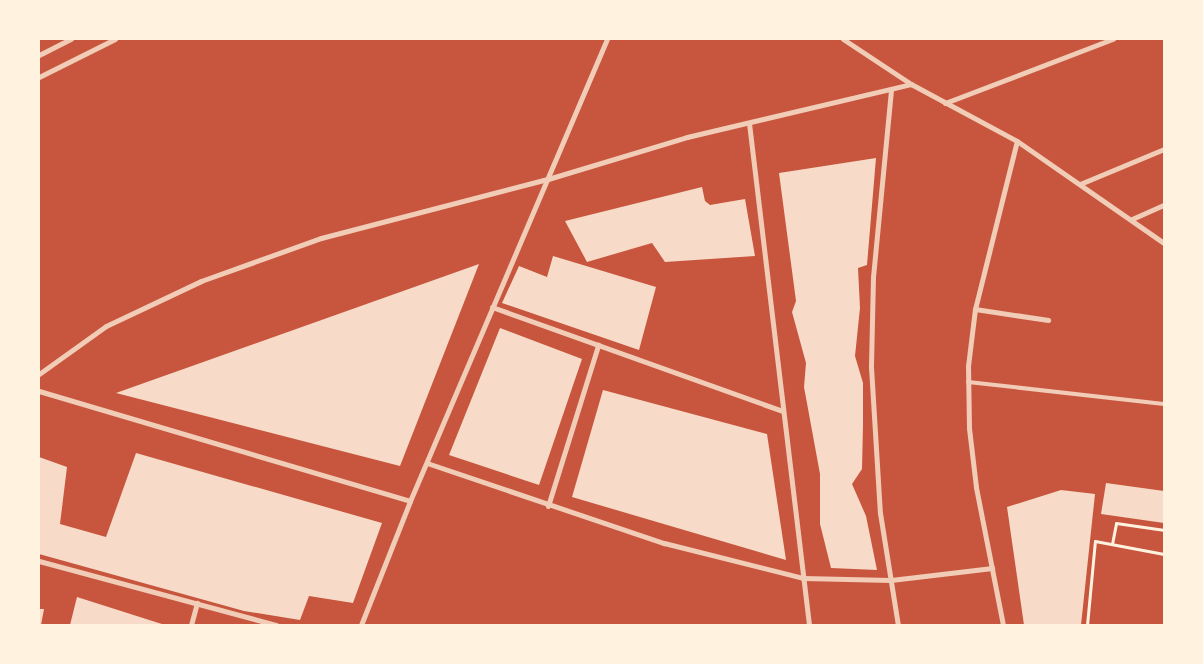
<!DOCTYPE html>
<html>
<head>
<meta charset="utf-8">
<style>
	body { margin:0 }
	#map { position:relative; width:1203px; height:664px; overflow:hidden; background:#c8553d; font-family:"PT Sans",sans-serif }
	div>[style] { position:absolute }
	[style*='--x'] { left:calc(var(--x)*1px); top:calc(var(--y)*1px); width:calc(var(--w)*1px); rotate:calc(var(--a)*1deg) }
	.building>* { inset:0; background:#f7dbc8 }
	.path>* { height:3px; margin:-1.5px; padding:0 1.5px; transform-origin:1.5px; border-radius:1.5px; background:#fff3e0 }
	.service>* { height:4px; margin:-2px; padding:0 2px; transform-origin:2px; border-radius:2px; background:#f1ccb7 }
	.minor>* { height:5px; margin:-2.5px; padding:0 2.5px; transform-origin:2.5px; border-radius:2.5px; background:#f1ccb7 }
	span { translate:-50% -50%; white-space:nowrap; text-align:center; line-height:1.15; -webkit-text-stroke:5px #fff3e0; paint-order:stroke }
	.frame { position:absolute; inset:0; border:40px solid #fff3e0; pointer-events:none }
</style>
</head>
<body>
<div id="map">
	<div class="building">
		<div style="clip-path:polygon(876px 158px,867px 265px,858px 268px,860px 308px,855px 356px,863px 383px,863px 425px,862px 469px,852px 484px,866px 516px,877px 570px,831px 568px,820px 524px,820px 474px,804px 387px,806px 363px,792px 312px,796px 301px,779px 173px)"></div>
		<div style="clip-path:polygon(702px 187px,705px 201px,710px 205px,745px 199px,755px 256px,665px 262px,652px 243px,587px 262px,565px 221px)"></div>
		<div style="clip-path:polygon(553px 256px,656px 287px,639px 350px,502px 303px,519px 266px,547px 277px)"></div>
		<div style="clip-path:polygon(479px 264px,400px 466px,116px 393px)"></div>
		<div style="clip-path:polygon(500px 328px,582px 359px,539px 485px,449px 455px)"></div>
		<div style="clip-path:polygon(603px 390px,767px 434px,786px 560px,572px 497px)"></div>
		<div style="clip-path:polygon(136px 453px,382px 523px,353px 603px,309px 596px,300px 620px,244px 611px,39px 554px,39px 457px,67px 467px,60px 524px,106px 537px)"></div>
		<div style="clip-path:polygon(1106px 483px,1164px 491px,1164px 523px,1101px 514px)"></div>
		<div style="clip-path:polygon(1061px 490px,1095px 494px,1081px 625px,1024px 625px,1007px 507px)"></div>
		<div style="clip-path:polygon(77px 597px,165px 625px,70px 625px)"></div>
		<div style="clip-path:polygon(39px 609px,44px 609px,41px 625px,39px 625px)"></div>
	</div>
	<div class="path">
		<div style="--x:1112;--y:544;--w:21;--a:-79"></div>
		<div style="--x:1116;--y:523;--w:49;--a:8.3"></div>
		<div style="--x:1087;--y:625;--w:84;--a:-84.6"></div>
		<div style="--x:1095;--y:541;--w:70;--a:10.7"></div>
	</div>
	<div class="service">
		<div style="--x:968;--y:382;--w:197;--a:6.4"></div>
	</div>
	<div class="minor">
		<div style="--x:843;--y:39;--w:82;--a:33.5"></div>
		<div style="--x:911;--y:84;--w:120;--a:28.3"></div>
		<div style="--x:1017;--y:141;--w:179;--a:34.8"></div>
		<div style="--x:39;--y:55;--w:36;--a:-27"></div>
		<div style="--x:39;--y:77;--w:85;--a:-26.6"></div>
		<div style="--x:891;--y:90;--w:188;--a:95.5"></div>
		<div style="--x:873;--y:277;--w:90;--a:91.3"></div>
		<div style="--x:871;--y:367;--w:146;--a:86.5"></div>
		<div style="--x:880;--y:513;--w:113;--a:80.9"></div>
		<div style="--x:945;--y:103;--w:180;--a:-20.9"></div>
		<div style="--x:749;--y:123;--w:506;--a:83.18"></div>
		<div style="--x:1080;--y:184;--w:91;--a:-22.6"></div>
		<div style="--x:1132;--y:219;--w:35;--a:-24"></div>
		<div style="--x:492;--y:307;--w:309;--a:19.7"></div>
		<div style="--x:975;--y:309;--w:74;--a:8.6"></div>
		<div style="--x:39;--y:374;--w:82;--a:-35.6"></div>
		<div style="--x:106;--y:326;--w:105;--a:-25.3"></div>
		<div style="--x:201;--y:281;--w:127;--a:-19.7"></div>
		<div style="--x:321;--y:238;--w:235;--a:-14.6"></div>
		<div style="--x:548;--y:179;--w:145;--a:-16.8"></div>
		<div style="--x:687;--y:137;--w:230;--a:-13.3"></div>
		<div style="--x:39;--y:391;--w:387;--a:16.5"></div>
		<div style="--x:427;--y:463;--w:250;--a:18.7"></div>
		<div style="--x:664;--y:543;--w:143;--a:14.1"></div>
		<div style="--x:803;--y:578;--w:88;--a:1.3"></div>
		<div style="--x:891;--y:580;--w:102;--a:-6.8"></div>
		<div style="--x:548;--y:506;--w:169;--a:-72.7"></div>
		<div style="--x:39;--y:561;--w:246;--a:15.1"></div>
		<div style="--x:191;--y:625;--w:23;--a:-75"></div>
		<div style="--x:361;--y:625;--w:133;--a:-68.4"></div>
		<div style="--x:410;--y:501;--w:502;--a:-66.91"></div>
		<div style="--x:1003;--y:625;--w:141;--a:-101.1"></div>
		<div style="--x:976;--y:487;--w:59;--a:-96.8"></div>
		<div style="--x:969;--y:428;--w:62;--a:-90.9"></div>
		<div style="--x:968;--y:366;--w:57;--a:-83"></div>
		<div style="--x:975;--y:309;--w:173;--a:-76"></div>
	</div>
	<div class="frame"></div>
</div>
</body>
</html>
